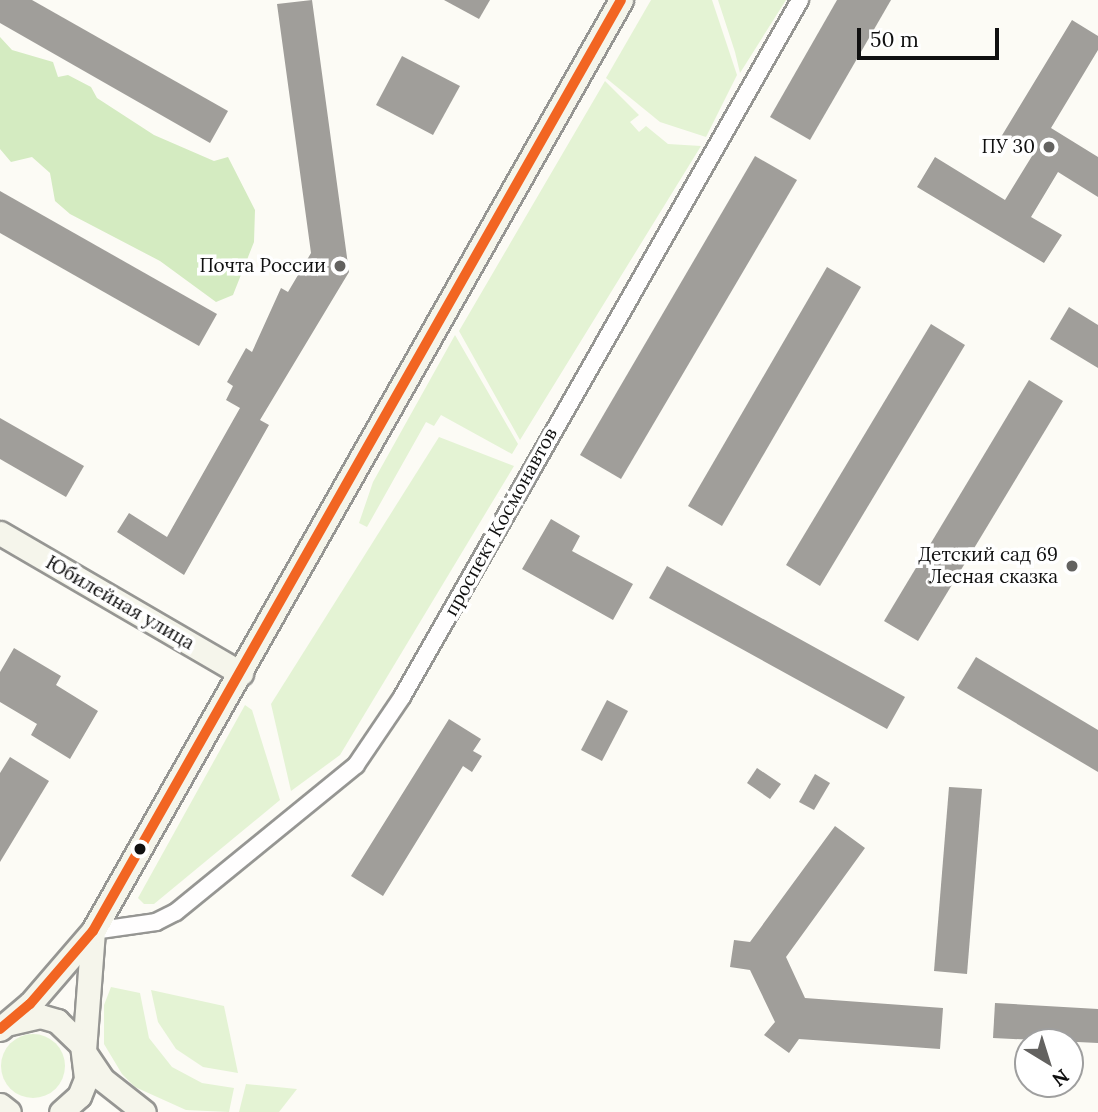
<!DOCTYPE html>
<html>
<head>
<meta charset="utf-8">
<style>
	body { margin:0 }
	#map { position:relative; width:1098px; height:1112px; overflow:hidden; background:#fcfbf5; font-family:Lora,serif }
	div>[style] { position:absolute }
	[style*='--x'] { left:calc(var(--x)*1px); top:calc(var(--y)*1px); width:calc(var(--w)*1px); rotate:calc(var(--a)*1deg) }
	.green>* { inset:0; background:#e4f3d4 }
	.round { border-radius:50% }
	.forest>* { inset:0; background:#d4ebc1 }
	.building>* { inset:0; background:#a09e9a }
	.roads { filter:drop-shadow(2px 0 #969693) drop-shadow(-2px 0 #969693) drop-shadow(0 2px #969693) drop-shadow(0 -2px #969693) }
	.street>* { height:16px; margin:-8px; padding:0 8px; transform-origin:8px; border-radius:8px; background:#fffefe }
	.secondary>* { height:23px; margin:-11.5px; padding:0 11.5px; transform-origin:11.5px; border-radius:11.5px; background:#f5f5eb }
	.bus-1>* { height:10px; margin:-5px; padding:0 5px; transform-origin:5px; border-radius:5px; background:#f26522 }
	.dots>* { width:19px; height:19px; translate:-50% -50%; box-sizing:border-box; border:4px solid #fff; border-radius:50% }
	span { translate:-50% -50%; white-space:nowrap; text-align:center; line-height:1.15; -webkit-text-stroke:7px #fff; paint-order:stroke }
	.poi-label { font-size:19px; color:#101010 }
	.right { translate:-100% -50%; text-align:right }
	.street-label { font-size:19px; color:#101010 }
	.north { position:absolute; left:1014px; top:1028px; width:70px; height:70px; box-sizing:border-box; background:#fff; border:2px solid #9f9f9f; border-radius:50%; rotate:142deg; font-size:19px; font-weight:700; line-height:28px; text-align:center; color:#101010 }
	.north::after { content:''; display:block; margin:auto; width:24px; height:32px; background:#636260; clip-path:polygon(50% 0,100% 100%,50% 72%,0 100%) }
	.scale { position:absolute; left:857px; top:28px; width:142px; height:32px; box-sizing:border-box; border:4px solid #101010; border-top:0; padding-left:9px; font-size:21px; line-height:24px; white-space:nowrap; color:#101010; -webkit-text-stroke:5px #fff; paint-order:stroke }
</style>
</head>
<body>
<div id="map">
	<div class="green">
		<div style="clip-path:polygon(651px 0,712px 0,737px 75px,706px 137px,660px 122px,606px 78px)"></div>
		<div style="clip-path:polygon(718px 0,786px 0,740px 73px,735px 52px)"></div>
		<div style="clip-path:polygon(605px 81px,639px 115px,630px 122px,639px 132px,646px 126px,668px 144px,701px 146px,520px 440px,459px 331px)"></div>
		<div style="clip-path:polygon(455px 335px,518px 444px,512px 454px,441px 415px,434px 426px,426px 422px,367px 527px,359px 523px,373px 482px)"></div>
		<div style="clip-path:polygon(439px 437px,514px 466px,340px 755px,291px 791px,271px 704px)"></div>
		<div style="clip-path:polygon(245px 705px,252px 710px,280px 800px,154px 904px,144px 904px,138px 898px)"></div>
		<div style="clip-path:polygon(111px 987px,140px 993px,149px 1038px,172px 1067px,202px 1083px,234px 1088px,229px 1112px,186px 1110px,135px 1087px,122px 1074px,104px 1044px,104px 1005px)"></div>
		<div style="clip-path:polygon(151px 990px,224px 1006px,238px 1073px,203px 1067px,176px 1049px,158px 1022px)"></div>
		<div class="round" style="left:1px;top:1034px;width:64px;height:64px"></div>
		<div style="clip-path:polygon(246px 1084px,297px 1089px,279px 1112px,239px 1112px)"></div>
	</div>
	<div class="forest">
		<div style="clip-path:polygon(0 37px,12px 50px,53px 62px,58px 77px,68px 75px,91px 87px,97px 98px,154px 135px,214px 161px,228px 157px,255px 210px,254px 242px,233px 295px,216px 302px,160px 261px,70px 214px,55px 201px,50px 173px,32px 157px,11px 162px,0 149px)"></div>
	</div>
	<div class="building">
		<div style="clip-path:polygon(0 0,32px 0,228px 111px,210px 143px,0 23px)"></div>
		<div style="clip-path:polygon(312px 0,349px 272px,260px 420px,269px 425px,184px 575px,117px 532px,129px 513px,167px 537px,240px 408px,226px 400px,233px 386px,227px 382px,246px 348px,252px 352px,281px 288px,288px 292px,311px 253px,277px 4px)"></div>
		<div style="clip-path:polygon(444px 0,490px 0,479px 19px)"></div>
		<div style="clip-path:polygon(837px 0,891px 0,810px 140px,770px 117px)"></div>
		<div style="clip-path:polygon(1072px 20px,1098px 36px,1098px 50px,1051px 128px,1098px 157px,1098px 197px,1058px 172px,1031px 217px,1062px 235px,1044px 263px,917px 187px,935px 157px,1005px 200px,1032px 156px,1001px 137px)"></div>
		<div style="clip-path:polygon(402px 56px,460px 86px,433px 135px,376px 105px)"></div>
		<div style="clip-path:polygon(755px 156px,797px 180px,621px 479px,580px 455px)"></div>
		<div style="clip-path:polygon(0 191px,217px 314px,199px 346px,0 233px)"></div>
		<div style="clip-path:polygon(827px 267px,861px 287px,722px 526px,688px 506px)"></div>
		<div style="clip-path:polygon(1069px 307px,1098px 325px,1098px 368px,1050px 339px)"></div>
		<div style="clip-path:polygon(931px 324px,965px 345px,820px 586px,786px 565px)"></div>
		<div style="clip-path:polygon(1029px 380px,1063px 401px,918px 641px,884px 621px)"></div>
		<div style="clip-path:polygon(0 418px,84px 466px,66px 497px,0 459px)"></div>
		<div style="clip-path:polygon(551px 519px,580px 536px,572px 551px,633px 584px,613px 620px,522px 569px)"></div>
		<div style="clip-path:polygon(667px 566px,905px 697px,887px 729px,649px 598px)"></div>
		<div style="clip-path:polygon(14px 648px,61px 676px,56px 685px,98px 711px,70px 759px,31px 735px,37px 724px,0 702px,0 672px)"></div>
		<div style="clip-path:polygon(976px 657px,1098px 730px,1098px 772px,957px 688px)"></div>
		<div style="clip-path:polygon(607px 700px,628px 711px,602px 761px,581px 750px)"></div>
		<div style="clip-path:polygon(449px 719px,481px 739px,473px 751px,482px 756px,472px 772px,463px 766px,383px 896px,351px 876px)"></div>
		<div style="clip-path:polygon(10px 757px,49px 781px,0 862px,0 773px)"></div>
		<div style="clip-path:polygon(757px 768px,781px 784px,770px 799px,747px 783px)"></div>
		<div style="clip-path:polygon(815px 774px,830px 783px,814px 810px,799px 802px)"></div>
		<div style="clip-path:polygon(949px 787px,982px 789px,967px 974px,934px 971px)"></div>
		<div style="clip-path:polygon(835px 826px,865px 848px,786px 957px,805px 998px,943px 1008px,940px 1049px,799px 1039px,789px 1053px,764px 1035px,775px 1022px,750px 970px,730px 967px,734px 940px,750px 942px)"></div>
		<div style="clip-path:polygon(995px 1003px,1098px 1009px,1098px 1043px,993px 1038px)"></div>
	</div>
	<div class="roads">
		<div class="street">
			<div style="--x:93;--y:931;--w:64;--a:-8.1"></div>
			<div style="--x:156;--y:922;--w:22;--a:-27"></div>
			<div style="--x:176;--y:912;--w:232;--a:-39.2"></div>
			<div style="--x:356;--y:765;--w:82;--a:-55.9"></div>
			<div style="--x:402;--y:697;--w:803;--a:-60.27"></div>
		</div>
		<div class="secondary">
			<div style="--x:0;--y:533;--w:279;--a:30.2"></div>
			<div style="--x:93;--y:931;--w:121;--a:94.3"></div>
			<div style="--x:84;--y:1052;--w:32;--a:56"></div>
			<div style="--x:102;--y:1079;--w:53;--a:38.2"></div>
			<div style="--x:10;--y:1023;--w:31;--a:-13"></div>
			<div style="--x:40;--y:1016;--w:18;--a:16"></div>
			<div style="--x:57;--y:1021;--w:35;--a:44"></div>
			<div style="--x:82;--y:1045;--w:34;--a:83"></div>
			<div style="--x:86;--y:1079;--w:18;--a:112"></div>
			<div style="--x:79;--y:1096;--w:24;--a:138"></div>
			<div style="--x:0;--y:1029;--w:39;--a:-40"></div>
			<div style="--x:30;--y:1004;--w:96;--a:-49.2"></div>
			<div style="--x:93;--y:931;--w:1070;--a:-60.44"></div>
			<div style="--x:0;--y:1105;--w:11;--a:38"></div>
		</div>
	</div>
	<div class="bus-1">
		<div style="--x:0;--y:1029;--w:39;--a:-40"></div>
		<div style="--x:30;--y:1004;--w:96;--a:-49.2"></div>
		<div style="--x:93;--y:931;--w:1070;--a:-60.44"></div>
	</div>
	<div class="dots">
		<div style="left:1049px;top:147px;background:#636260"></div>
		<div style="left:340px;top:266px;background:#636260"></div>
		<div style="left:1072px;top:566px;background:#636260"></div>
		<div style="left:140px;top:849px;background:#101010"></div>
	</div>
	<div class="poi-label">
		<span class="right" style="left:1035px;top:147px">ПУ 30</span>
		<span class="right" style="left:326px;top:266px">Почта России</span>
		<span class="right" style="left:1058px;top:566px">Детский сад 69<br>Лесная сказка</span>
	</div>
	<div class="street-label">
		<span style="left:501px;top:522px;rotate:-61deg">проспект Космонавтов</span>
		<span style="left:120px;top:603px;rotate:30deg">Юбилейная улица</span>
	</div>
	<div class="north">N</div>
	<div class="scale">50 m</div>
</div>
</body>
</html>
